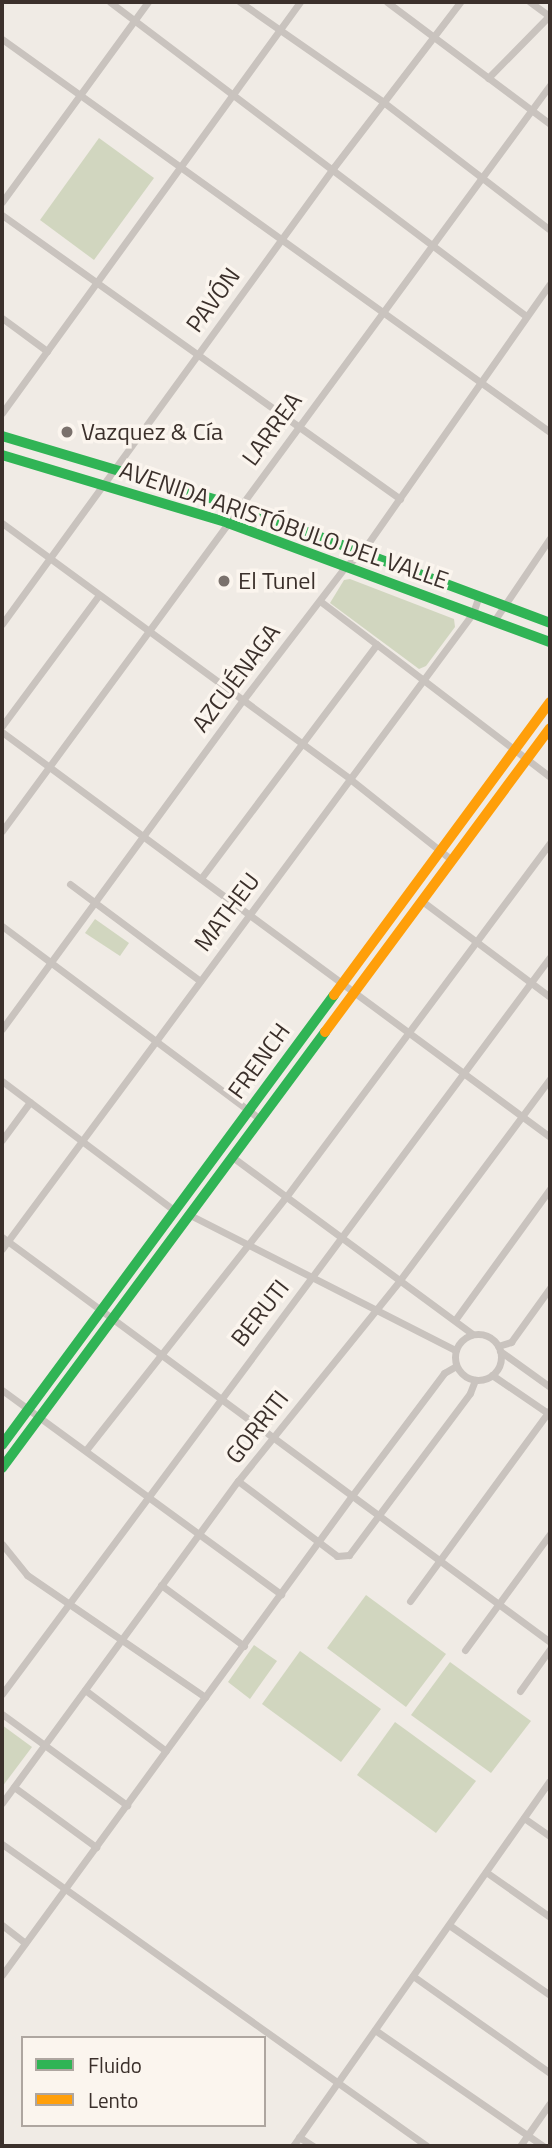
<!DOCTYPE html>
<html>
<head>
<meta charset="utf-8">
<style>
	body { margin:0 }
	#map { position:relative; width:552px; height:2148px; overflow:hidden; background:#f0ebe5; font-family:"Titillium Web",sans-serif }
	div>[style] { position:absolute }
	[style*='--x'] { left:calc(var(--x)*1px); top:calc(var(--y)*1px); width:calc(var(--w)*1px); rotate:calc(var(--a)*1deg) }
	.green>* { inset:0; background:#d1d6bf }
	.street>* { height:7px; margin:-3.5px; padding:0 3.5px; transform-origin:3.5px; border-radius:3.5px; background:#c9c3be }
	.street>.ring { margin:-3.5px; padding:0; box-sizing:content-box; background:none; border:7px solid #c9c3be; border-radius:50% }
	.fast>* { height:10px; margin:-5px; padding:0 5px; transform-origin:5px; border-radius:5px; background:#30b455 }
	.slow>* { height:10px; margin:-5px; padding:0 5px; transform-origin:5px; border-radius:5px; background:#ff9f0a }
	.dots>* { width:19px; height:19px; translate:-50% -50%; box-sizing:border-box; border:4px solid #fbf5ee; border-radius:50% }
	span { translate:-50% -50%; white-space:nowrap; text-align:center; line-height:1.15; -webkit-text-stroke:7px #fbf5ee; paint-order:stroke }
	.street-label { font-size:24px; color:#3b302b }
	.poi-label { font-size:24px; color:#3b302b }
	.left { translate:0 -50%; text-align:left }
	.frame { position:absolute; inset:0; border:4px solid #3b302b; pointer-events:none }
	.legend { position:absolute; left:21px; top:2036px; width:245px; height:91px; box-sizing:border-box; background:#fbf5ee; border:2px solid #aea6a0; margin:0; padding:9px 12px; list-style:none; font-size:21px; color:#3b302b }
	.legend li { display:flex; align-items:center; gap:14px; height:35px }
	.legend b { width:35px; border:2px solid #aea6a0 }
</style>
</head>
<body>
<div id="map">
	<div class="green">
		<div style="clip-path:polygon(99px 138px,154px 178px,94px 260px,40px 220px)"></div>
		<div style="clip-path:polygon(350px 579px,454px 619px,455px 627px,426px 666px,419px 669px,330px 603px,344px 580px)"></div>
		<div style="clip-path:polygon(95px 919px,129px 943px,120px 956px,85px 933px)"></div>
		<div style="clip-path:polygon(366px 1595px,446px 1654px,406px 1707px,327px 1648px)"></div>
		<div style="clip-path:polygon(254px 1645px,277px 1661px,250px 1699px,228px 1682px)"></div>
		<div style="clip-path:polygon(300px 1651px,381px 1709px,341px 1762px,262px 1704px)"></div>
		<div style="clip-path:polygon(450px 1662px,531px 1721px,491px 1773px,411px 1715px)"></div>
		<div style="clip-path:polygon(395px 1722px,476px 1781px,436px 1833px,357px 1775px)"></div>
		<div style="clip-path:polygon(2px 1725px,32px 1747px,2px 1787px)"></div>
	</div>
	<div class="street">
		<div style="--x:110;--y:2;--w:521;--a:37.05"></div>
		<div style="--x:240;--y:2;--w:173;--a:34.9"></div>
		<div style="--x:382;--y:101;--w:212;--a:37.5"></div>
		<div style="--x:387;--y:2;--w:204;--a:36.8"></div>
		<div style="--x:530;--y:2;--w:24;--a:36"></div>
		<div style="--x:2;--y:39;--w:674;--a:35.65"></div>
		<div style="--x:488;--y:78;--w:88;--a:-45.5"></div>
		<div style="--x:2;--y:202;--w:248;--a:-53.9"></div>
		<div style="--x:2;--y:215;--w:489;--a:35.5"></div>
		<div style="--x:2;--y:318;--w:56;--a:36.3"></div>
		<div style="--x:2;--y:413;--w:508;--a:-54.06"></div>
		<div style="--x:2;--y:523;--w:432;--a:36.3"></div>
		<div style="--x:350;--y:779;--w:130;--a:38.5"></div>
		<div style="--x:320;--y:601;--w:290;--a:37.4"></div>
		<div style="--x:494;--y:621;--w:100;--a:-56"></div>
		<div style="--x:2;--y:624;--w:565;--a:-54"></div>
		<div style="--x:334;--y:167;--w:208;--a:-52.6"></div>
		<div style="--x:2;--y:726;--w:163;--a:-53.5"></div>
		<div style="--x:2;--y:732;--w:681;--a:36.47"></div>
		<div style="--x:2;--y:831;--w:926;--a:-53.7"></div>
		<div style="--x:202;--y:877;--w:291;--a:-53.1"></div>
		<div style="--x:70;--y:884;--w:162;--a:36.7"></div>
		<div style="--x:422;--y:901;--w:160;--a:36.9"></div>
		<div style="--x:2;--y:926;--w:321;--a:36.8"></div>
		<div style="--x:2;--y:1029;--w:408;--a:-53.8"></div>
		<div style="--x:243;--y:700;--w:169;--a:-52.5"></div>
		<div style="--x:346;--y:566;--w:21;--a:-41"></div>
		<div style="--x:362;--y:552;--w:327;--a:-55"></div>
		<div style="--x:2;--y:1081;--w:216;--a:36.9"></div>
		<div style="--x:2;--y:1140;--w:47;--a:-53.6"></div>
		<div style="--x:231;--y:1156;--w:300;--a:36.4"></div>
		<div style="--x:188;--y:1214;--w:300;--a:27"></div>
		<div style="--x:2;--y:1237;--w:681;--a:36.47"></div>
		<div style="--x:2;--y:1249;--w:791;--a:-53.48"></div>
		<div style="--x:473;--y:613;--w:18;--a:-71"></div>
		<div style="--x:455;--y:1320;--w:162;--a:-54.1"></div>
		<div class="ring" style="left:455px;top:1334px;width:39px;height:39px"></div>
		<div style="--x:498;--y:1346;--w:14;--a:-17"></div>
		<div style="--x:511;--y:1342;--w:67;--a:-54.2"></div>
		<div style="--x:500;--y:1351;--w:62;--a:35.8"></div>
		<div style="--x:492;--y:1375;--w:69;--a:34.4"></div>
		<div style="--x:2;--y:1390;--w:346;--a:36.2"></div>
		<div style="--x:86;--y:1450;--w:323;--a:-51.7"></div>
		<div style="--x:286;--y:1197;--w:442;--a:-53.3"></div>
		<div style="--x:238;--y:1481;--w:124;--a:37.1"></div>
		<div style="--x:337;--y:1556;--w:12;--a:-5"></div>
		<div style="--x:349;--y:1555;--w:202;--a:-53.2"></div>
		<div style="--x:470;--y:1393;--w:14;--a:-69"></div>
		<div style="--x:2;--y:1544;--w:40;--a:51"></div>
		<div style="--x:27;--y:1575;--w:216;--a:34.4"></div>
		<div style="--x:161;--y:1585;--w:103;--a:36.3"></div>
		<div style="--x:410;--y:1601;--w:237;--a:-53.8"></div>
		<div style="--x:465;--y:1650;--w:144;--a:-53.8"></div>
		<div style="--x:85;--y:1690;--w:101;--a:37"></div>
		<div style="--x:520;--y:1691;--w:52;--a:-54.5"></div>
		<div style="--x:2;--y:1694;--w:918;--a:-53.37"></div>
		<div style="--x:2;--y:1714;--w:155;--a:36.1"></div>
		<div style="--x:14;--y:1787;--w:102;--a:36.2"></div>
		<div style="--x:2;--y:1803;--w:399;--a:-53.8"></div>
		<div style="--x:238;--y:1481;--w:258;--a:-51.1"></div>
		<div style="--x:400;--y:1280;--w:251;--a:-53.3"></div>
		<div style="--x:524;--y:1818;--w:32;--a:35"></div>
		<div style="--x:2;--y:1844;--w:521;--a:35.4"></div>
		<div style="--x:486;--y:1872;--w:78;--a:35.1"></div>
		<div style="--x:2;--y:1925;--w:29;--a:38"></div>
		<div style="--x:449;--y:1925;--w:123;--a:34.7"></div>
		<div style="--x:2;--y:1975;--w:592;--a:-53.87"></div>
		<div style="--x:351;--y:1497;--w:155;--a:-53.1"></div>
		<div style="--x:444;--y:1373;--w:14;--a:-30"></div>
		<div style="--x:413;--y:1976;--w:168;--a:35.3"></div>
		<div style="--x:375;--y:2030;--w:204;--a:34.6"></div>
		<div style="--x:299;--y:2137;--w:17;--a:33"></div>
		<div style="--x:293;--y:2146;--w:446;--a:-54.9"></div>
		<div style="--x:520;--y:2146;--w:52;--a:-55.1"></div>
	</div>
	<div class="fast">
		<div style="--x:2;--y:436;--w:248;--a:16.6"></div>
		<div style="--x:240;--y:507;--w:331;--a:20.5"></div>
		<div style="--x:2;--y:455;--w:236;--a:16.7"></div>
		<div style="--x:228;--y:523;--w:343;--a:20.3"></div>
		<div style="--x:2;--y:1445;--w:559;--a:-53.58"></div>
		<div style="--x:2;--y:1468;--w:543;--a:-53.47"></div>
	</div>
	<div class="slow">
		<div style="--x:334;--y:995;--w:364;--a:-53.6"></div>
		<div style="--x:325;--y:1032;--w:378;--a:-53.5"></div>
	</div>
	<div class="dots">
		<div style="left:67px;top:432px;background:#7a716c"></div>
		<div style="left:224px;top:581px;background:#7a716c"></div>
	</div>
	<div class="street-label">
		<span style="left:213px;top:300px;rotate:-54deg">PAVÓN</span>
		<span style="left:272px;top:429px;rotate:-54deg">LARREA</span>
		<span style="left:284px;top:525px;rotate:19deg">AVENIDA ARISTÓBULO DEL VALLE</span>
		<span style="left:236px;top:678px;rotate:-53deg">AZCUÉNAGA</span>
		<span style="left:227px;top:912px;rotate:-53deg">MATHEU</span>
		<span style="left:259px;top:1061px;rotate:-54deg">FRENCH</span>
		<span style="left:260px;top:1313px;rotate:-52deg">BERUTI</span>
		<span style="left:257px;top:1427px;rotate:-52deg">GORRITI</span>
	</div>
	<div class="poi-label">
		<span class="left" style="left:81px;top:432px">Vazquez &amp; Cía</span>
		<span class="left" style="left:238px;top:581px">El Tunel</span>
	</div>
	<div class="frame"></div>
	<ul class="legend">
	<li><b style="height:9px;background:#30b455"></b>Fluido</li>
	<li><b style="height:9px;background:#ff9f0a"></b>Lento</li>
	</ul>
</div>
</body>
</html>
